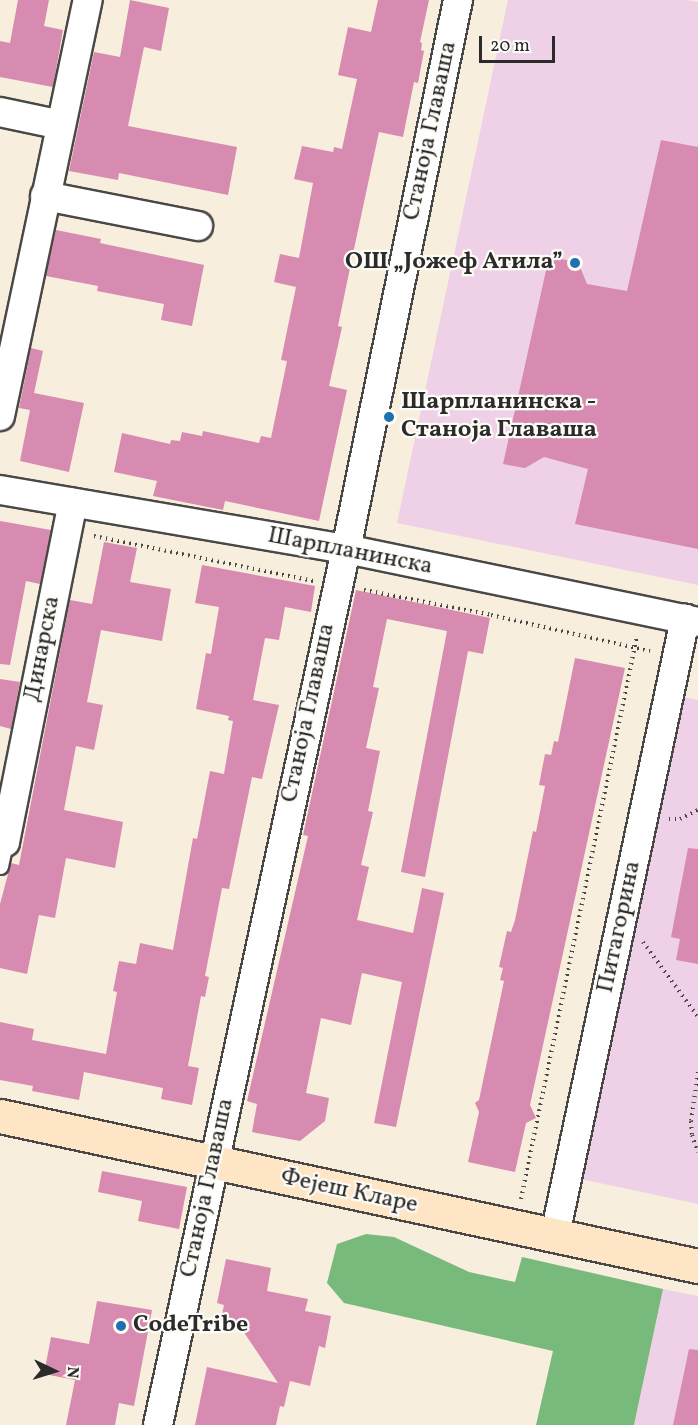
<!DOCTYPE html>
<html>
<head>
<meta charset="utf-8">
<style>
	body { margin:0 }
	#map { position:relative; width:698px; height:1425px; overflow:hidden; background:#f8eedd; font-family:Vollkorn,serif }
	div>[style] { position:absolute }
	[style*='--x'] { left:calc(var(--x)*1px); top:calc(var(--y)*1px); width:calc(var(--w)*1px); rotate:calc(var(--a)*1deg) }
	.built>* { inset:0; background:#eed0e7 }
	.forest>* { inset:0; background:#78ba7c }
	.building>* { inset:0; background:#d78bb0 }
	.path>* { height:4px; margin-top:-2px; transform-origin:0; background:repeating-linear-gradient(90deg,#4a4846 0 1.5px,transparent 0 6px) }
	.roads { filter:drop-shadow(2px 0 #4a4846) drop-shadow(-2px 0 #4a4846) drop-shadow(0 2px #4a4846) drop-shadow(0 -2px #4a4846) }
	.lane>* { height:15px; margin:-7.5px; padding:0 7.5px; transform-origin:7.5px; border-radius:7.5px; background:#fff }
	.street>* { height:28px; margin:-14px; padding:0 14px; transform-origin:14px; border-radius:14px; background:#fff }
	.secondary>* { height:33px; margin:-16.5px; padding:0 16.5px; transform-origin:16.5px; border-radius:16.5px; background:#fee5c5 }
	.dots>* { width:16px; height:16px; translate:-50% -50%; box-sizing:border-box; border:3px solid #fdfcf7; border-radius:50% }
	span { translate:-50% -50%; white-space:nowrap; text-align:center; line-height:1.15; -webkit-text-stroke:4.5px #fdfcf7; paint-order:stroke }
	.street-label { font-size:24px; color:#2b2b2b }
	.poi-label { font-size:24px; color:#2b2b2b; font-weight:700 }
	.right { translate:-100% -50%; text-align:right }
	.left { translate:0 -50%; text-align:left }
	.north { position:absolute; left:24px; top:1341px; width:60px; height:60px; -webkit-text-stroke:4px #fdfcf7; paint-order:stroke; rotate:94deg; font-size:16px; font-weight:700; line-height:24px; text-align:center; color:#2b2b2b }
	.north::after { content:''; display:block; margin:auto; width:21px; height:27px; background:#2b2b2b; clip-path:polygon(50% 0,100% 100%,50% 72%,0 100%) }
	.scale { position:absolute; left:479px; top:36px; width:76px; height:27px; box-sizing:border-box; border:3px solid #2b2b2b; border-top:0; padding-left:8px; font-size:18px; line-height:21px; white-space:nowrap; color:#2b2b2b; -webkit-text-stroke:4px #fdfcf7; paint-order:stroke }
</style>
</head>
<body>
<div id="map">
	<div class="built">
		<div style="clip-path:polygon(508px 0,687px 0,698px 2px,698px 585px,397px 523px)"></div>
		<div style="clip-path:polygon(679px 696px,698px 700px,698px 1204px,576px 1178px)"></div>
		<div style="clip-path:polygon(663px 1289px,698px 1296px,698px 1425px,634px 1425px)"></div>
	</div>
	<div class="forest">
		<div style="clip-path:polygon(366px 1234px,394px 1237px,469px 1272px,515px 1282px,522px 1257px,663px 1289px,634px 1425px,536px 1425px,553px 1351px,344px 1303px,327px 1283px,337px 1244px)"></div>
	</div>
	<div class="building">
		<div style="clip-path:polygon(18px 0,49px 0,44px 26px,63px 30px,53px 87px,0 77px,0 41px,10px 43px)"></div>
		<div style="clip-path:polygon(130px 0,169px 8px,161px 51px,144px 47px,128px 126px,237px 147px,228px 195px,119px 173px,118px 180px,69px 171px,94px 52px,120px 57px)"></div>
		<div style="clip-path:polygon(378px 0,429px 0,420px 42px,422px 43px,421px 50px,424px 51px,418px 83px,414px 82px,403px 137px,379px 132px,350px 268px,338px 326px,342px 327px,329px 386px,347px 390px,319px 521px,225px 501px,223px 510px,153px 496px,157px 481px,114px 472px,122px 433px,170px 444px,171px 440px,180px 441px,182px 432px,202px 436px,203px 431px,259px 443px,261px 436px,271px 438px,287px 361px,281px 360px,296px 287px,274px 282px,280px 254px,299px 258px,313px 183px,294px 179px,302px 146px,333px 152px,334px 147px,342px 149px,357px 79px,338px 75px,348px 27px,371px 32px)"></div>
		<div style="clip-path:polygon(661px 140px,698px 147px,698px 549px,575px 524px,588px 469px,544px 457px,525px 468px,503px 464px,549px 257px,578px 262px,587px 284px,627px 291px)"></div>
		<div style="clip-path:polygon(56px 230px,101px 239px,100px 243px,204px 265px,192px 326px,161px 320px,164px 304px,97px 291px,98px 286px,46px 276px)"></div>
		<div style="clip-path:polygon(31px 348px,43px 351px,34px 393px,84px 403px,69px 472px,20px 461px,30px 410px,19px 408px)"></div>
		<div style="clip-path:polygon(0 521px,51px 530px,40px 584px,26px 581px,10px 665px,0 664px)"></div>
		<div style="clip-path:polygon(104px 542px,137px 548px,130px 582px,171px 589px,162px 641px,101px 630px,87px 702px,103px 705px,94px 750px,76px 746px,64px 810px,123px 822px,115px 868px,66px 858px,55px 918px,39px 915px,27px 974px,0 968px,0 904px,11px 863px,19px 865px,70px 600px,92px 604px)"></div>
		<div style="clip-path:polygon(202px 565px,315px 586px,311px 612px,285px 607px,279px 640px,265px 638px,253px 700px,279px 705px,262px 779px,252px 777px,229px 889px,222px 888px,205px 976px,209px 977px,205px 997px,201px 996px,188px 1066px,199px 1068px,192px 1105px,161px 1099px,163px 1088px,84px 1072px,79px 1100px,32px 1091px,33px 1086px,0 1080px,0 1022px,34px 1029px,32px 1040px,106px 1054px,117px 992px,113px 991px,119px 961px,136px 964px,140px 943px,173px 950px,193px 838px,197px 839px,210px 771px,224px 774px,233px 721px,228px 720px,229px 716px,196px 709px,206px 653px,211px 654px,219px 607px,195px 603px)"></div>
		<div style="clip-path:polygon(356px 590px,490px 618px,483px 654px,468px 651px,425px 877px,401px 872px,447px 631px,387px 619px,373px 687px,379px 688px,366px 748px,380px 751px,368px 811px,373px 812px,361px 865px,369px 867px,357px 920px,413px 933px,422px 888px,444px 893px,396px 1127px,374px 1123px,402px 982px,362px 973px,351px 1025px,321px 1018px,306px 1093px,329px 1098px,325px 1121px,300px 1141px,252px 1132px,257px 1104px,247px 1101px,308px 836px,303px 835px)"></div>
		<div style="clip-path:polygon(575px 658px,625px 668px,530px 1105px,536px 1118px,526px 1123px,515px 1172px,468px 1162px,479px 1112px,475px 1103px,479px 1100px,504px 981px,500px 980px,503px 968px,499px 967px,507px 931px,511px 932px,515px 920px,533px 831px,536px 832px,545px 786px,539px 785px,545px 754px,551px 755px,554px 741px,558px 742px)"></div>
		<div style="clip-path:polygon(0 679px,20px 682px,11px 729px,0 726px)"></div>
		<div style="clip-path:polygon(688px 848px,698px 849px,698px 964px,676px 960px,680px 939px,671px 937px)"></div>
		<div style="clip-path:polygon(102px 1171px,187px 1187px,179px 1229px,138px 1221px,142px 1201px,98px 1192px)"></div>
		<div style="clip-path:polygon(226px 1259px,271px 1268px,267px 1291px,308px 1299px,305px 1311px,331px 1316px,325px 1348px,319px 1346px,310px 1386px,290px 1381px,284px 1407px,280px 1406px,276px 1425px,195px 1425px,207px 1367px,278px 1383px,241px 1328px,220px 1324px,224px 1305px,217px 1303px)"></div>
		<div style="clip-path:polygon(97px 1301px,152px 1310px,134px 1406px,119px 1403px,115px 1425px,66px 1425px,75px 1380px,44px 1374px,51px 1337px,89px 1344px)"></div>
		<div style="clip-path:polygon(689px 1349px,698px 1350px,698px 1425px,673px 1425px)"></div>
	</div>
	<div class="path">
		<div style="--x:94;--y:536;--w:224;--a:11.6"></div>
		<div style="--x:364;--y:590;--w:129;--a:11.1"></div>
		<div style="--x:491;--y:615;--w:163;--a:12.8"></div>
		<div style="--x:669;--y:819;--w:11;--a:0"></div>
		<div style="--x:680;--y:819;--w:20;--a:-27"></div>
		<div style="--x:643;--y:942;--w:93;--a:53.7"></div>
		<div style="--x:698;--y:1072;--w:49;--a:98.1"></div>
		<div style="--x:691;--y:1121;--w:14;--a:86"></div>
		<div style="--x:692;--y:1135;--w:18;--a:71"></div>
		<div style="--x:521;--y:1199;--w:575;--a:-78.36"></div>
	</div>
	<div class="roads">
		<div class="lane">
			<div style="--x:0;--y:866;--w:25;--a:-78"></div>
		</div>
		<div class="street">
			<div style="--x:0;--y:112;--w:62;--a:12"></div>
			<div style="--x:45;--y:196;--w:156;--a:11.1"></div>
			<div style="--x:0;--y:416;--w:425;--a:-78.1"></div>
			<div style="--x:0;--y:490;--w:351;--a:9.7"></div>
			<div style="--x:346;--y:549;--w:359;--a:11.7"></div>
			<div style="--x:0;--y:841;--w:5;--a:11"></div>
			<div style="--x:5;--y:842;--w:346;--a:-78.7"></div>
			<div style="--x:555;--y:1235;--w:630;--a:-78.08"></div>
			<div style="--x:158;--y:1425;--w:905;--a:-77.88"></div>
			<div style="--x:348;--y:540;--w:551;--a:-78.49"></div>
		</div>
		<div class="secondary">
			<div style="--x:0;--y:1116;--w:714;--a:12.13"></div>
		</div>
	</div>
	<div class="dots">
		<div style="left:575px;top:263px;background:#1f6fb2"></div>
		<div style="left:389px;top:417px;background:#1f6fb2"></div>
		<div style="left:121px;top:1326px;background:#1f6fb2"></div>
	</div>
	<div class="street-label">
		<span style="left:431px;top:131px;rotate:-78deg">Станоја Главаша</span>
		<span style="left:350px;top:552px;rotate:11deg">Шарпланинска</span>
		<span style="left:43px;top:649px;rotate:-79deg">Динарска</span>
		<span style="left:309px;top:713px;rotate:-78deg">Станоја Главаша</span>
		<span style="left:620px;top:927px;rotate:-78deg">Питагорина</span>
		<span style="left:208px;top:1188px;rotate:-78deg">Станоја Главаша</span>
		<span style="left:349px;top:1192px;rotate:12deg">Фејеш Кларе</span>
	</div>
	<div class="poi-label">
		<span class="right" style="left:563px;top:263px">ОШ „Јожеф Атила”</span>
		<span class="left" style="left:401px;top:417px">Шарпланинска -<br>Станоја Главаша</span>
		<span class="left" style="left:133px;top:1326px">CodeTribe</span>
	</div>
	<div class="north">N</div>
	<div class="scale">20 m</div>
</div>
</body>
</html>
